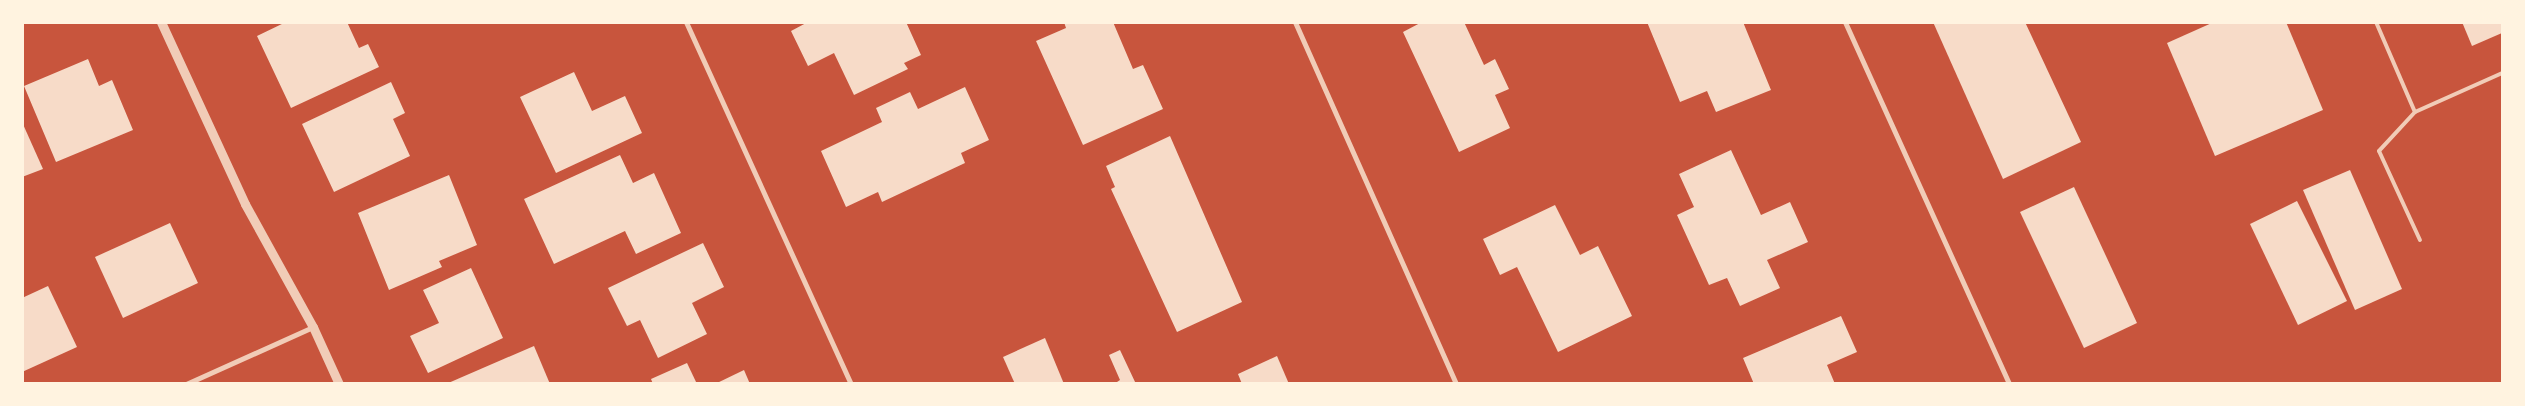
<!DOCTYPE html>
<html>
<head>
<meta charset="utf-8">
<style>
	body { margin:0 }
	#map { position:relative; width:2525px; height:406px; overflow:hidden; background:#c8553d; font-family:"Archivo Narrow",sans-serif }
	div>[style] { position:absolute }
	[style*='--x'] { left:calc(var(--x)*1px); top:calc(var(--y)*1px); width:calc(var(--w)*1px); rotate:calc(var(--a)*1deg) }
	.building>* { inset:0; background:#f7dbc8 }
	.service>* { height:4px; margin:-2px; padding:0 2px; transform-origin:2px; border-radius:2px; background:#f1ccb7 }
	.minor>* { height:5px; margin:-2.5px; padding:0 2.5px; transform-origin:2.5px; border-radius:2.5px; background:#f1ccb7 }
	.tertiary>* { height:9px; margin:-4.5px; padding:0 4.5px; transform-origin:4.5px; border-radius:4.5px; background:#f1ccb7 }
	span { translate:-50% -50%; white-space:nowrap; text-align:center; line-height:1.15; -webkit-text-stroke:4px #fff3e0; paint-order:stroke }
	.frame { position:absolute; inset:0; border:24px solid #fff3e0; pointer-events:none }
</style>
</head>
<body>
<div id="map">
	<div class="building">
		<div style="clip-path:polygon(286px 22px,347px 22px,359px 48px,368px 44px,379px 67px,291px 108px,257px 36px)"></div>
		<div style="clip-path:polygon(808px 22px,906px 22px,921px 55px,904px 63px,908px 69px,854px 95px,834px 53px,808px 66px,791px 31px)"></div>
		<div style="clip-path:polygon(1064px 22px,1113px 22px,1133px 69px,1143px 65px,1163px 109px,1083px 145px,1036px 41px,1066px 28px)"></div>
		<div style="clip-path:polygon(1422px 22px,1464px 22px,1484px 65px,1495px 59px,1509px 89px,1495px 95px,1510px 128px,1459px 152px,1403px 32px)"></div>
		<div style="clip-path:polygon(1647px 22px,1743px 22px,1771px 90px,1716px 112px,1707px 91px,1680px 102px)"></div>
		<div style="clip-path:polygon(1933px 22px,2025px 22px,2081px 142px,2003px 179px)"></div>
		<div style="clip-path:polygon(2214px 22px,2286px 22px,2323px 110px,2215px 156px,2167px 43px)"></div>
		<div style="clip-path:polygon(2462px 22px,2502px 22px,2502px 33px,2472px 46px)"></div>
		<div style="clip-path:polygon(88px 59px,99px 86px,112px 80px,133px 130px,56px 162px,24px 86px)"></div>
		<div style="clip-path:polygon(574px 72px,592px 111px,625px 96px,642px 133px,556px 173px,520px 97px)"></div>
		<div style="clip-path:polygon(391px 82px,405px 113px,393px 119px,410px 156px,334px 192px,302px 124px)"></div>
		<div style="clip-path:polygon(965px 87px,989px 140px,961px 153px,965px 163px,882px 202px,878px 192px,846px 207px,821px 151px,882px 122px,876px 108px,910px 92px,918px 109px)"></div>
		<div style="clip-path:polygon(22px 122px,43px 169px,22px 177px)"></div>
		<div style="clip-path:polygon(1170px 136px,1242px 302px,1177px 332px,1111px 189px,1115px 187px,1106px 166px)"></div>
		<div style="clip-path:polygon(1731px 150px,1761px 215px,1790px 202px,1808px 242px,1767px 260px,1780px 288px,1740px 306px,1727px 278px,1709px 285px,1677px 215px,1694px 207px,1679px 174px)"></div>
		<div style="clip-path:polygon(620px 155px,633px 183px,654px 173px,681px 233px,636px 254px,625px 231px,554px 264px,524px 199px)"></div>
		<div style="clip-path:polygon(2350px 170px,2402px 289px,2355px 310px,2303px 190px)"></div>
		<div style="clip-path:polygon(449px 175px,477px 245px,439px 261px,442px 267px,389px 290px,358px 213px)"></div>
		<div style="clip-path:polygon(2074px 187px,2137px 323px,2084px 348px,2020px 212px)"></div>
		<div style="clip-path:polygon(2297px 201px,2347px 301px,2298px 325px,2250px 224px)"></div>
		<div style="clip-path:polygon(1555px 205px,1580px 255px,1598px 246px,1632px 316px,1558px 352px,1517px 267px,1500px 275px,1483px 239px)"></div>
		<div style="clip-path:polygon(170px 223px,198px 283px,123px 318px,95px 257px)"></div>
		<div style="clip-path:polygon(703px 243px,724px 287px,692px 303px,707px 334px,658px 358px,640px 320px,627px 326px,608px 288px)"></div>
		<div style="clip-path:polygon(471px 268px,503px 338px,428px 373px,410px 336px,439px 323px,423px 290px)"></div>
		<div style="clip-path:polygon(48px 286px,77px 347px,22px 372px,22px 298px)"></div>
		<div style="clip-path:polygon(1841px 316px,1857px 352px,1827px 365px,1835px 384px,1754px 384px,1743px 358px)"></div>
		<div style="clip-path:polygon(1045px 338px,1064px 384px,1015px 384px,1003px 357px)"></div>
		<div style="clip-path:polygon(534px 346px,550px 384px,446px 384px)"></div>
		<div style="clip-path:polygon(1120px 350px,1136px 384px,1114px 384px,1120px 380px,1109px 355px)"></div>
		<div style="clip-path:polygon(1277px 356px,1289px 384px,1242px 384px,1238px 374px)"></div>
		<div style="clip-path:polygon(687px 363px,697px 384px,653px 384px,651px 379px)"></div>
		<div style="clip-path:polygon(744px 370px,750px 384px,715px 384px)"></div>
	</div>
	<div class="service">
		<div style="--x:2376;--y:22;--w:98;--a:66.6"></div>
		<div style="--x:2415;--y:112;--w:95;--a:-24.1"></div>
		<div style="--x:2415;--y:112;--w:53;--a:132.7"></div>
		<div style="--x:2379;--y:151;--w:98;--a:65.3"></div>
	</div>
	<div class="minor">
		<div style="--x:686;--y:22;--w:398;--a:65.5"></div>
		<div style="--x:1295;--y:22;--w:396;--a:66"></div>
		<div style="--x:1845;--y:22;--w:397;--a:65.6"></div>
		<div style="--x:186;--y:384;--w:139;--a:-24.2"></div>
	</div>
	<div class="tertiary">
		<div style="--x:161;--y:22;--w:200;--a:65.2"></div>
		<div style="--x:245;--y:204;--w:141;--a:61.1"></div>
		<div style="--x:313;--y:327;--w:63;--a:65.5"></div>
	</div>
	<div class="frame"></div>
</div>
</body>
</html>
